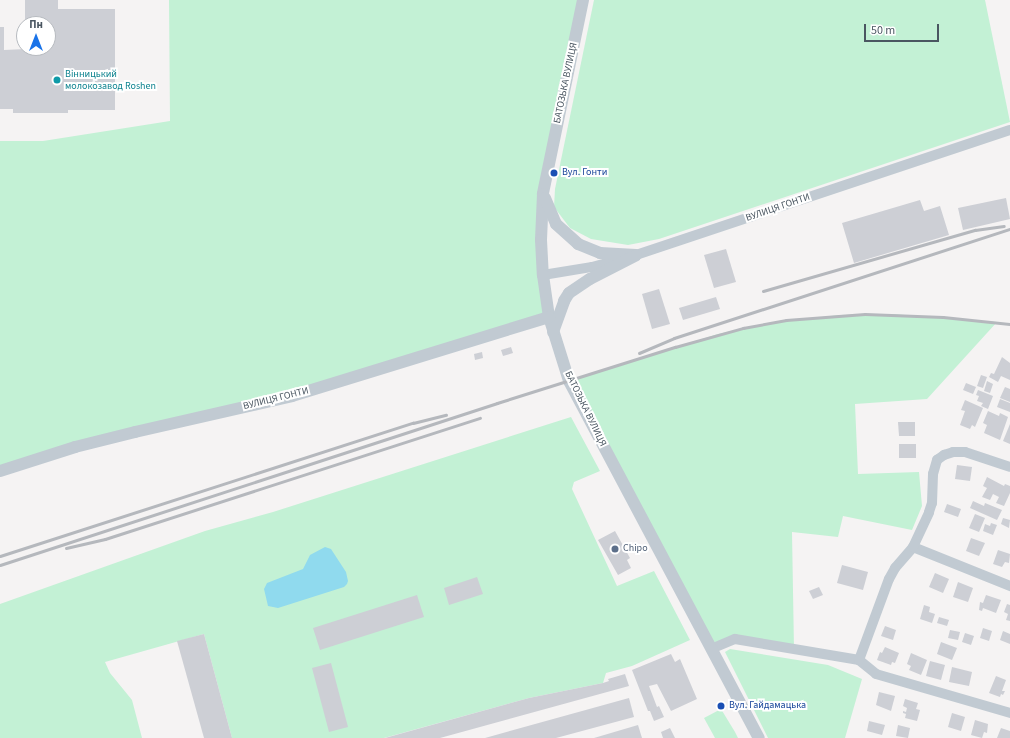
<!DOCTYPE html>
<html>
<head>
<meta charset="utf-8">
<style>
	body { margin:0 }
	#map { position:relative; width:1010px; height:738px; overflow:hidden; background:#f5f3f3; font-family:"Source Sans 3",sans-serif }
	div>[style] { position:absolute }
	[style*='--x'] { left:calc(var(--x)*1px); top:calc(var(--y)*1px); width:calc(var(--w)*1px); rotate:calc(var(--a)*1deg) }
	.green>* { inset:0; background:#c3f1d5 }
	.water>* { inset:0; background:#90daee }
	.building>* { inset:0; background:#cdcfd5 }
	.minor>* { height:10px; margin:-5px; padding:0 5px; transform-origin:5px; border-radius:5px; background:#c1cad2 }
	.tertiary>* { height:12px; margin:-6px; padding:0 6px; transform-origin:6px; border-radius:6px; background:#c1cad2 }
	.rail>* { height:3px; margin:-1.5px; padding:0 1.5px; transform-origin:1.5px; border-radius:1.5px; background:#b5b8bd }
	.dots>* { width:11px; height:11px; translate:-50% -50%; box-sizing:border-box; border:2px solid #fff; border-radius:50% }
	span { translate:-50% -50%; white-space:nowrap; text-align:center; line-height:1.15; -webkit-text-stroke:4px #fff; paint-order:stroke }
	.culture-label { font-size:10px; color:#0d838f }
	.left { translate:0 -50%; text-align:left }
	.street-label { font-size:10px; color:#4a5661 }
	.transit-label { font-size:10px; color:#164399 }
	.service-label { font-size:10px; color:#4e5e75 }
	.north { position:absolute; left:16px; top:16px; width:40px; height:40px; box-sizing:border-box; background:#fff; border:1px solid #b7bbc0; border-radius:50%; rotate:0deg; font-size:11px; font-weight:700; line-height:16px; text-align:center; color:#4a5661 }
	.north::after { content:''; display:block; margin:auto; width:14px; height:18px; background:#1a73e8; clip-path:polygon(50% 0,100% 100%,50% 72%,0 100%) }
	.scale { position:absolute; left:864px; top:24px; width:75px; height:18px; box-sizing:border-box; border:2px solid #4a5661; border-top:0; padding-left:5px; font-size:12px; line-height:14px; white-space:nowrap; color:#4a5661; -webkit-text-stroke:3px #fff; paint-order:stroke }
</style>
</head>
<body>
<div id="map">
	<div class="green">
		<div style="clip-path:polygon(169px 0,583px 0,543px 194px,549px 317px,292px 396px,0 471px,0 141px,43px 141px,170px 121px)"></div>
		<div style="clip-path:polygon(594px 0,985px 0,1010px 122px,659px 239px,628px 245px,591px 239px,570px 228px,554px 207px,555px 189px)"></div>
		<div style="clip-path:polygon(891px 314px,997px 322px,927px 399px,855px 404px,858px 474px,919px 472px,922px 506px,912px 530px,843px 516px,838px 537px,792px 532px,794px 649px,735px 639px,711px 649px,569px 381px,718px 334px,768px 323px,840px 315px)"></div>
		<div style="clip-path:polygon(571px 417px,600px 471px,574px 482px,572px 489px,617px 586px,654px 571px,690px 640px,632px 666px,606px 673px,603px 683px,529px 698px,384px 738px,232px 738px,204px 634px,105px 662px,110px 673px,132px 700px,142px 738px,0 738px,0 604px,205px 531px,273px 512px)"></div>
		<div style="clip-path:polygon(730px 649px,828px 665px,862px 679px,845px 738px,768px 738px,725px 652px)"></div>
		<div style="clip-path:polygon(721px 709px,735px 732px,738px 738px,715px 738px,704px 718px)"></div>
	</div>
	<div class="water">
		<div style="clip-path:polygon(325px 547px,331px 549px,346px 572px,348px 581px,347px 584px,344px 587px,278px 608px,268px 606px,264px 589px,267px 583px,303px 569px,310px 555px)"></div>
	</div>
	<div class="building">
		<div style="clip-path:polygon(25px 0,58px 0,58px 9px,115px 9px,115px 110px,68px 110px,68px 113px,13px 113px,13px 109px,0 109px,0 27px,4px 27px,4px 50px,48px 48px,48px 24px,25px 24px)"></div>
		<div style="clip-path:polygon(1006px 198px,1010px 219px,963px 230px,958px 208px)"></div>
		<div style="clip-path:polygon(920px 200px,924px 211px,940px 206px,949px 235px,854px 263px,842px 223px)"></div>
		<div style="clip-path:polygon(726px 249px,736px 282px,714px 288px,704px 255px)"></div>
		<div style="clip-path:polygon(659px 289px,670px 324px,652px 329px,642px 294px)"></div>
		<div style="clip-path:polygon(716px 297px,720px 309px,683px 320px,679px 308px)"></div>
		<div style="clip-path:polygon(511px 347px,513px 353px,503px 356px,501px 350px)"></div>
		<div style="clip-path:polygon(482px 352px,483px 358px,475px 360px,474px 354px)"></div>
		<div style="clip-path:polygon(1002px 357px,1010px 363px,1010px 380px,1001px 376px,998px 382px,989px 377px,991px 373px,994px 374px)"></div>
		<div style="clip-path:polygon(981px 375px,987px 377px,983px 388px,977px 386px)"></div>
		<div style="clip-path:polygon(987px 381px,993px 384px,990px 393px,984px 391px)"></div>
		<div style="clip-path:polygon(966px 383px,976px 387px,973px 394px,963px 390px)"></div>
		<div style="clip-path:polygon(1005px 387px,1010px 389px,1010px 402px,1000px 398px)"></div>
		<div style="clip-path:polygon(978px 390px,993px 396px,988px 409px,981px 406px,983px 403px,977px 401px,979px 396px,976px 395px)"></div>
		<div style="clip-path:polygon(1000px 399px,1010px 403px,1010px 412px,997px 407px)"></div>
		<div style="clip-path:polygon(965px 400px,983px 408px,975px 427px,972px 425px,970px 429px,960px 425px,965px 411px,961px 410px)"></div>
		<div style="clip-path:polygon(988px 411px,999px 416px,1000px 413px,1008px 417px,1000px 440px,984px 433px,987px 425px,983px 423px)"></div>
		<div style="clip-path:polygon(898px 422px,915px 422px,915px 436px,899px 436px)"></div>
		<div style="clip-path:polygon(1010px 424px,1010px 444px,1003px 441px)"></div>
		<div style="clip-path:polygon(899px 444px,916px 444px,916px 458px,899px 458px)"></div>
		<div style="clip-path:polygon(957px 465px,972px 467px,970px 481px,955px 479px)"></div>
		<div style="clip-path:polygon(987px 477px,1004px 486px,1005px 484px,1010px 486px,1010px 493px,1004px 506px,996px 503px,999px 497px,993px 494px,990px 500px,982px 497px,987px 488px,983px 486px)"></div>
		<div style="clip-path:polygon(973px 501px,984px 506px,985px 503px,1002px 510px,997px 520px,970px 508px)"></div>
		<div style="clip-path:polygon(947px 504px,961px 509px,958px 517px,944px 512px)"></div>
		<div style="clip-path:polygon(975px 514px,985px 518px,979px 532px,969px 528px)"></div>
		<div style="clip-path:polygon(1003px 518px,1010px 520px,1009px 528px,1001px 524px)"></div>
		<div style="clip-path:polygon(991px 523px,997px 525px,993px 535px,983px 531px,985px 524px,990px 526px)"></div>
		<div style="clip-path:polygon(615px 531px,630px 558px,627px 560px,631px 568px,618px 575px,598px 540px)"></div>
		<div style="clip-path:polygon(971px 538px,985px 543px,979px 556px,966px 551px)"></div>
		<div style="clip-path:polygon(998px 550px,1010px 554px,1009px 563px,1005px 562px,1002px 567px,993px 564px)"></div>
		<div style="clip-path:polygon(842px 565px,868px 572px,863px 590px,837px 583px)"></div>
		<div style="clip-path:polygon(935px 573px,949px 579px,943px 593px,929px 587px)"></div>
		<div style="clip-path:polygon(477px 577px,483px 594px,449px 605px,444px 588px)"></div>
		<div style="clip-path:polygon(958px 582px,973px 588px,968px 602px,953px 597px)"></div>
		<div style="clip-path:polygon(819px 587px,823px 595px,813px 599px,809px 591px)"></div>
		<div style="clip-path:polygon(417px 595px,424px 617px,320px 650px,313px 628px)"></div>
		<div style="clip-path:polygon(986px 595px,1001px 600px,996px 613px,983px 608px,982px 611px,979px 610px,980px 602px,983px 603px)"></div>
		<div style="clip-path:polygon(1007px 604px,1010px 605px,1010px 621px,1006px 620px,1008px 614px,1004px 612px)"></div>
		<div style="clip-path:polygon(924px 605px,930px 607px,929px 612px,935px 614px,932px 623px,920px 619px)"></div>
		<div style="clip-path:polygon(939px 617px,949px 620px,947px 626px,937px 623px)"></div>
		<div style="clip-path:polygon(885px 626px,896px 630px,893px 640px,881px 636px)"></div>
		<div style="clip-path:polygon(983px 628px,992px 631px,989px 641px,980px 638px)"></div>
		<div style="clip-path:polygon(950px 630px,960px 632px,958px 640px,948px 638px)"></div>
		<div style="clip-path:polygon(1003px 631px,1010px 634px,1010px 644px,1000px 640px)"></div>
		<div style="clip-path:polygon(965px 633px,974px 636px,971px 645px,962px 642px)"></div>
		<div style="clip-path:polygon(204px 634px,232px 738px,204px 738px,177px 641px)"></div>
		<div style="clip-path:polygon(941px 642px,957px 648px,952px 660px,937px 654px)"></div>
		<div style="clip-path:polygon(885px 647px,899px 653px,895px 663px,892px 662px,891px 665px,877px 660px,880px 652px,882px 653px)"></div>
		<div style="clip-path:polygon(911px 653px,927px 660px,921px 675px,909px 670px,911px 666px,907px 664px)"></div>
		<div style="clip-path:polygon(671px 654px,675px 662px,680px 659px,697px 699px,671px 711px,657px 684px,649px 686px,657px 707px,659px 706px,664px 717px,654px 721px,650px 711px,648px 711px,632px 670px)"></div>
		<div style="clip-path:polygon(930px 661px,945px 665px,941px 680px,926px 676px)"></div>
		<div style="clip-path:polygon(331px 663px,348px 727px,329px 732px,312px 668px)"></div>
		<div style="clip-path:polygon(952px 667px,972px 672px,969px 686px,949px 682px)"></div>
		<div style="clip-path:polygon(625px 674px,629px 686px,440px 738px,385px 738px,529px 698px,603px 683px,609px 681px,608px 679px)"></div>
		<div style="clip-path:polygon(996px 676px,1006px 680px,1002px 691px,1005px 691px,1003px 695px,1001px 694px,1000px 697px,989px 693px)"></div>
		<div style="clip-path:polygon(879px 692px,895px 696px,891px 711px,876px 705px)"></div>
		<div style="clip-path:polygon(629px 698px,634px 717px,556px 738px,485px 738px)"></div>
		<div style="clip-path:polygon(905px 699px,918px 703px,916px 709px,920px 710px,917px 721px,905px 718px,906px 714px,903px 713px,903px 711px,906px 712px,907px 708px,903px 706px)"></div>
		<div style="clip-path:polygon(952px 713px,965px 717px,961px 731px,948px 727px)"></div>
		<div style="clip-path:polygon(975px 720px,988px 724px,987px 733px,984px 732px,982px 738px,971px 735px)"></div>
		<div style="clip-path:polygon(869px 721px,885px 725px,882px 735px,867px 731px)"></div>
		<div style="clip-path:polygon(638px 725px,642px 738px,594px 738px)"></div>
		<div style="clip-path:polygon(898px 725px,910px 728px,908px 738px,896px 736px)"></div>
		<div style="clip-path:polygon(670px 728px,675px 738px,663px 738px,661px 732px)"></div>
		<div style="clip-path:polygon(1001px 728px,1010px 731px,1010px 738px,997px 738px)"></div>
	</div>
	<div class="minor">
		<div style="--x:543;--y:275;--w:50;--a:-9.3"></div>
		<div style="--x:592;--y:267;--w:46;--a:-15.3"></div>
		<div style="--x:636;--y:255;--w:394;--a:-18.5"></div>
		<div style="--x:913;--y:547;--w:105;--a:21.9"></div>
		<div style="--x:711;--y:649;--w:26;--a:-23"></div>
		<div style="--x:735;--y:639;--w:126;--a:9.6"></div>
		<div style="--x:859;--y:660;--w:22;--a:39"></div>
		<div style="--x:876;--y:674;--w:140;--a:16.2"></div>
		<div style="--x:859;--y:660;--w:86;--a:-69.7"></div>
		<div style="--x:889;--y:579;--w:13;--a:-61"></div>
		<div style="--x:895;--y:568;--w:28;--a:-49"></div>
		<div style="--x:913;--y:547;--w:38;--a:-65"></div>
		<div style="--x:929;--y:512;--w:9;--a:-72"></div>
		<div style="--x:932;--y:503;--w:29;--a:-88"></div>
		<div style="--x:933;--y:474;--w:15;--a:-74"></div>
		<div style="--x:937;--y:460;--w:9;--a:-36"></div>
		<div style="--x:944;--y:455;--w:9;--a:-18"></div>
		<div style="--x:953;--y:452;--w:12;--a:0"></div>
		<div style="--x:965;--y:452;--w:47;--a:18.4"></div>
	</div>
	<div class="tertiary">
		<div style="--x:583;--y:0;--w:198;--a:101.7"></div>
		<div style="--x:543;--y:194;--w:46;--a:92.5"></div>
		<div style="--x:541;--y:240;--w:35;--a:87"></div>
		<div style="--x:543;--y:275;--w:42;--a:81.9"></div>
		<div style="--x:549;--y:317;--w:67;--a:72.6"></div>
		<div style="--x:569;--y:381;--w:404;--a:62"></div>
		<div style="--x:545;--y:198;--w:28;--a:67"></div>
		<div style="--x:556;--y:224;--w:30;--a:42"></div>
		<div style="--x:578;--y:244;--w:24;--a:22"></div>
		<div style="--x:600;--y:253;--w:36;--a:3"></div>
		<div style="--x:553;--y:332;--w:33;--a:-70"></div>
		<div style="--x:564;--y:301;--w:9;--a:-58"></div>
		<div style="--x:569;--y:293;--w:25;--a:-34"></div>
		<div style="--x:590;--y:279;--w:51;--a:-27.1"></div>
		<div style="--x:0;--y:471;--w:79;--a:-17.7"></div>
		<div style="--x:75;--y:447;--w:62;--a:-14"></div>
		<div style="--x:135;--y:432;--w:161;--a:-12.9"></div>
		<div style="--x:292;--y:396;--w:269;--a:-17.1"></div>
	</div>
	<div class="rail">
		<div style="--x:763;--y:291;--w:221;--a:-16.1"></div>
		<div style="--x:975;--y:230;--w:29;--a:-8"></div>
		<div style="--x:639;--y:353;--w:38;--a:-23"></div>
		<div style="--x:674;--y:338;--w:353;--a:-18"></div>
		<div style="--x:66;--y:548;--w:40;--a:-13"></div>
		<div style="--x:105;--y:539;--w:394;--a:-17.9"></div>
		<div style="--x:0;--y:556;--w:434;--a:-17.9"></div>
		<div style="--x:413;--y:423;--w:34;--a:-14"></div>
		<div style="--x:0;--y:565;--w:523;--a:-18.05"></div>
		<div style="--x:497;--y:403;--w:187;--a:-17.5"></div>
		<div style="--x:675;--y:347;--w:71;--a:-15.6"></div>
		<div style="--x:743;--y:328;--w:44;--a:-10.5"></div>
		<div style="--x:786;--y:320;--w:79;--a:-4.3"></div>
		<div style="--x:865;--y:314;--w:78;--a:2.2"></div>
		<div style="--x:943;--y:317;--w:67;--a:6"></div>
	</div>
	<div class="dots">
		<div style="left:57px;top:80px;background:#0f9aa8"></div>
		<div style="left:554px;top:173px;background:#1a4fb4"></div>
		<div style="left:615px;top:549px;background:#5c6f8a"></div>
		<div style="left:721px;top:706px;background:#1a4fb4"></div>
	</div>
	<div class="culture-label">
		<span class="left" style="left:65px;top:80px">Вінницький<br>молокозавод Roshen</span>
	</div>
	<div class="street-label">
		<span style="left:566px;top:83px;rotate:-78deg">БАТОЗЬКА ВУЛИЦЯ</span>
		<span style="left:778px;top:208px;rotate:-19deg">ВУЛИЦЯ ГОНТИ</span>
		<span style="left:276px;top:399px;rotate:-14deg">ВУЛИЦЯ ГОНТИ</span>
		<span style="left:585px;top:409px;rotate:64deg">БАТОЗЬКА ВУЛИЦЯ</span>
	</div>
	<div class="transit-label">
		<span class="left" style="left:562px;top:173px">Вул. Гонти</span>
		<span class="left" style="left:729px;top:706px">Вул. Гайдамацька</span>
	</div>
	<div class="service-label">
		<span class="left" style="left:623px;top:549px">Chipo</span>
	</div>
	<div class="north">Пн</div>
	<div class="scale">50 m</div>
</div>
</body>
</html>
